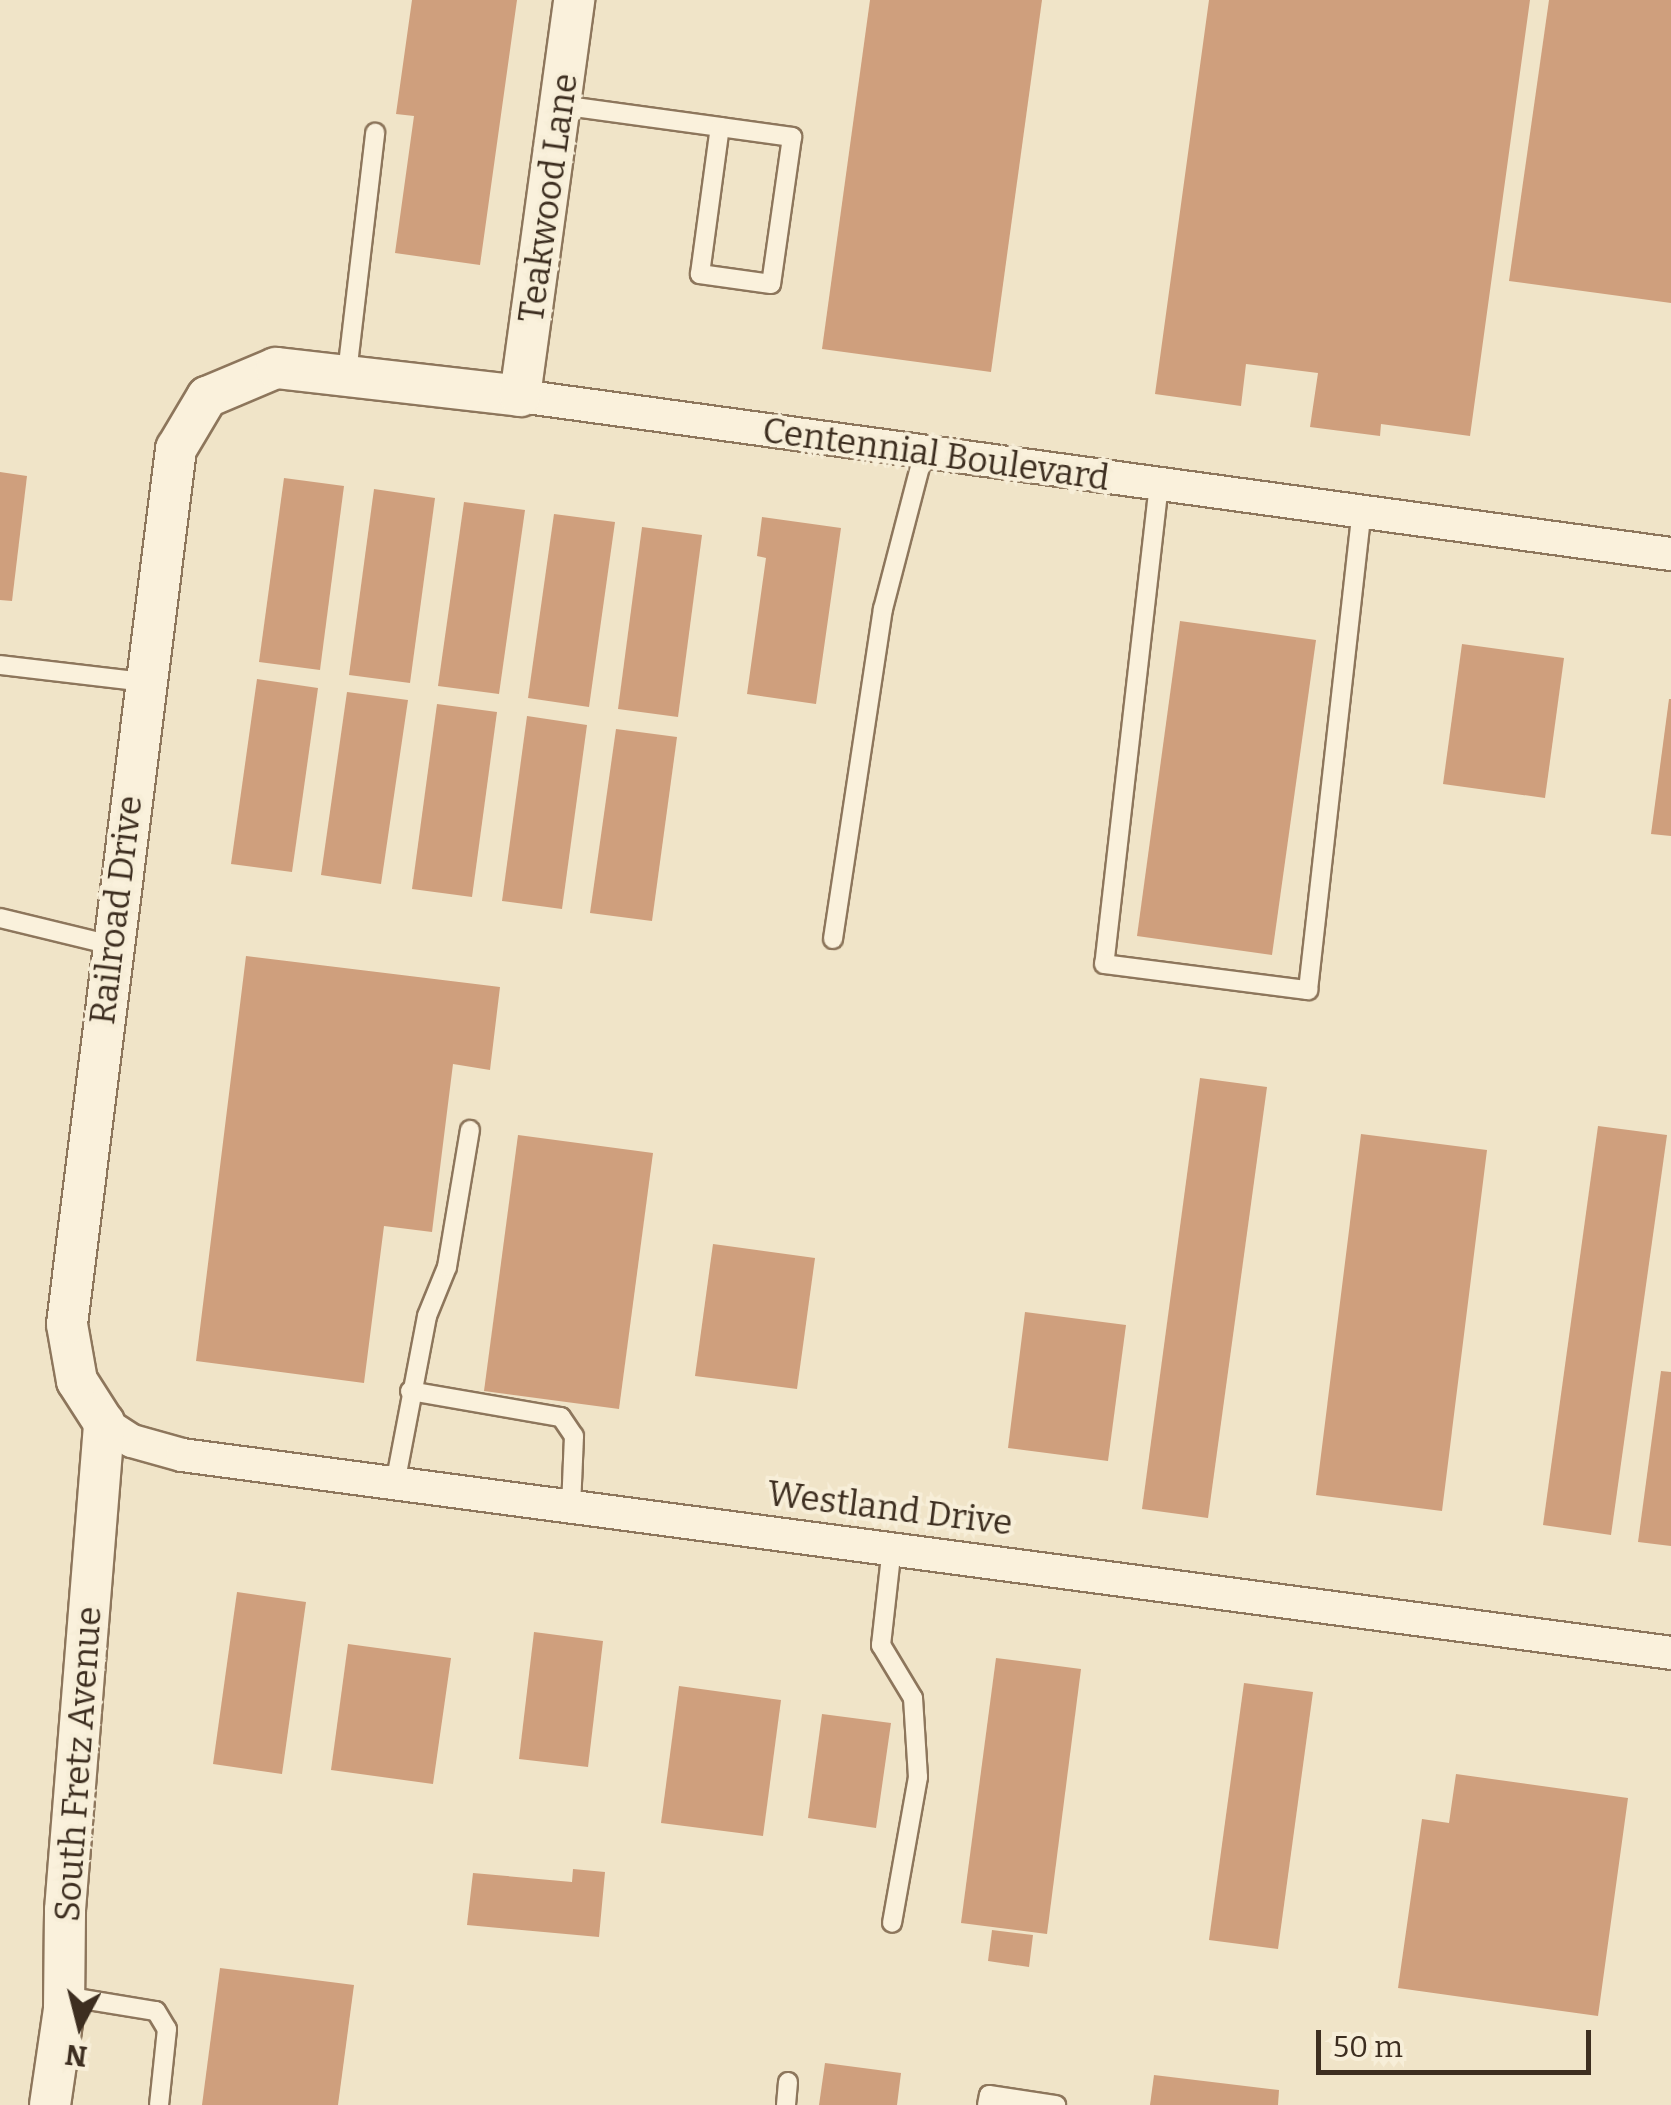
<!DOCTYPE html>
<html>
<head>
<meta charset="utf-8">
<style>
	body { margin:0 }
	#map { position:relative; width:1671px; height:2105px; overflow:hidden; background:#f0e4c8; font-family:Bitter,serif }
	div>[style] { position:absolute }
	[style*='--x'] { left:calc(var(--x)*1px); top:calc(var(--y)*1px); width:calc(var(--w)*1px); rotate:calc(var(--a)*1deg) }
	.building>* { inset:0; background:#cf9f7d }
	.roads { filter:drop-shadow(2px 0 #8d765c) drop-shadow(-2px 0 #8d765c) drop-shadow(0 2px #8d765c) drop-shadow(0 -2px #8d765c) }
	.service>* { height:18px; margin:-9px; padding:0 9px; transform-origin:9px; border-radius:9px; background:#faf1dc }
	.minor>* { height:32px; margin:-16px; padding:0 16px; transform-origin:16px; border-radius:16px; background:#faf1dc }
	.tertiary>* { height:40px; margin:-20px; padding:0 20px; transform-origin:20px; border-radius:20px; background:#faf1dc }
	span { translate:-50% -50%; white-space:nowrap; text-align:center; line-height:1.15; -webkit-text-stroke:8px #f7eed8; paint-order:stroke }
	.street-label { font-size:35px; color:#3d2e20 }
	.north { position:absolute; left:30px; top:1975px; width:100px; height:100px; -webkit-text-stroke:8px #f7eed8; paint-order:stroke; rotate:187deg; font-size:28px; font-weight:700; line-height:40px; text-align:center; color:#3d2e20 }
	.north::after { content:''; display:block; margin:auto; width:35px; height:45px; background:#3d2e20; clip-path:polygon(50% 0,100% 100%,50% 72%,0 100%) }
	.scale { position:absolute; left:1316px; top:2030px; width:275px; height:45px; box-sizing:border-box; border:5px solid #3d2e20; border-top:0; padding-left:12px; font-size:30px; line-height:35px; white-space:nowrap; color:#3d2e20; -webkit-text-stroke:8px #f7eed8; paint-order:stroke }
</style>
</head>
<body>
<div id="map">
	<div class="building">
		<div style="clip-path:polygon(412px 0,517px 0,480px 265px,395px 253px,414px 116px,396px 114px)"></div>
		<div style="clip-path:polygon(870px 0,1042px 0,991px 372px,822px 349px)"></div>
		<div style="clip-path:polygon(1209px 0,1530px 0,1470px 436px,1381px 424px,1380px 436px,1310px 427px,1318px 373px,1246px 364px,1241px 406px,1155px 394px)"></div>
		<div style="clip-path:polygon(1549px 0,1671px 0,1671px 303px,1509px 281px)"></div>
		<div style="clip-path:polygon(0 472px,27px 476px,12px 601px,0 600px)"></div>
		<div style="clip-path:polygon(284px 478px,344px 486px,320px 670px,259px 662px)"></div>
		<div style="clip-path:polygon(374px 489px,435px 498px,410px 683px,349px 675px)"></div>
		<div style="clip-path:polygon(464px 502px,525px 510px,499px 694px,438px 686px)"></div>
		<div style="clip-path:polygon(554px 514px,615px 522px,589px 707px,528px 698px)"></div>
		<div style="clip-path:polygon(762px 517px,841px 528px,816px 704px,747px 694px,766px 558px,757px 556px)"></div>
		<div style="clip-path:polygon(642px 527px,702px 535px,678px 717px,618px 709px)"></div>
		<div style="clip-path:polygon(1180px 621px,1316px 640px,1272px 955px,1137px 936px)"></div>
		<div style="clip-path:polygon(1462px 644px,1564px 658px,1545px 798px,1443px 784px)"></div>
		<div style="clip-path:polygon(257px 679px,318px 688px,292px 872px,231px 864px)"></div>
		<div style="clip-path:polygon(347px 692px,408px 700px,381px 884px,321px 875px)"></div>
		<div style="clip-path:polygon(1669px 699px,1671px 699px,1671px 836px,1651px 834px)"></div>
		<div style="clip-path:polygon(437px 704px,497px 712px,472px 897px,412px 889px)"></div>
		<div style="clip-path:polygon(527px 716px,587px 725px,562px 909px,502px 901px)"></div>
		<div style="clip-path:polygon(616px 729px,677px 737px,652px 921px,590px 913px)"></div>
		<div style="clip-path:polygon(246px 956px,500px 987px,490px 1070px,453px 1064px,432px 1232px,384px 1226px,364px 1383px,196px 1361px)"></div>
		<div style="clip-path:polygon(1200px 1078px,1267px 1087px,1208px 1518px,1142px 1509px)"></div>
		<div style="clip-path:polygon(1598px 1126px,1667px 1135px,1611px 1535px,1543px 1525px)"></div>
		<div style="clip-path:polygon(1361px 1134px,1487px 1150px,1442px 1511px,1316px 1495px)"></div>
		<div style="clip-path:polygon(518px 1135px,653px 1153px,619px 1409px,484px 1391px)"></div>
		<div style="clip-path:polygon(713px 1244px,815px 1258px,797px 1389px,695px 1376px)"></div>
		<div style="clip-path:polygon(1025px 1312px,1126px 1325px,1108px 1461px,1008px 1448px)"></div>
		<div style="clip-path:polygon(1661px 1371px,1671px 1372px,1671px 1546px,1638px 1542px)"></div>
		<div style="clip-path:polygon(237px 1592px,306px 1602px,282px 1774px,213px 1764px)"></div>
		<div style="clip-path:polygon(534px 1632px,603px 1641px,588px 1767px,519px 1759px)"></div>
		<div style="clip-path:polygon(348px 1644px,451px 1658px,433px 1784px,331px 1770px)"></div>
		<div style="clip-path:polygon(996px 1658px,1081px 1669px,1047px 1934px,961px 1923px)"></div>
		<div style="clip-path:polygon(1244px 1683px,1313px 1692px,1278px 1949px,1209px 1940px)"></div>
		<div style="clip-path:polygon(679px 1686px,781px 1700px,763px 1836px,661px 1823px)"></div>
		<div style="clip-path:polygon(822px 1714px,891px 1723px,876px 1828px,808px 1818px)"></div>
		<div style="clip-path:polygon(1456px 1774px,1628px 1798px,1598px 2016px,1398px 1988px,1422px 1819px,1449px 1823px)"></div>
		<div style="clip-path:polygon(573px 1869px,605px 1872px,599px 1937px,467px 1925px,473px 1873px,572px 1882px)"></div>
		<div style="clip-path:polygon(992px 1930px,1033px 1935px,1029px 1967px,988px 1961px)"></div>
		<div style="clip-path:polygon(220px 1968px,354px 1985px,338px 2105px,202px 2105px)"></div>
		<div style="clip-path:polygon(825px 2063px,901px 2073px,897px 2105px,819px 2105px)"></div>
		<div style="clip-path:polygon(1154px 2075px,1279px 2090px,1278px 2105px,1150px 2105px)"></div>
	</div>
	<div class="roads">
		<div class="service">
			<div style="--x:560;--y:105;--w:162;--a:7.8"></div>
			<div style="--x:720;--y:127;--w:73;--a:7.9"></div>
			<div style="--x:792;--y:137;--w:148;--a:98.1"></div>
			<div style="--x:771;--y:284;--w:72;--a:-172"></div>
			<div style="--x:700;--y:274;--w:148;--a:-82.3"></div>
			<div style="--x:347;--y:373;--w:242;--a:-83.3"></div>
			<div style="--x:1159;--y:484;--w:483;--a:96.5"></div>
			<div style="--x:1104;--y:964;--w:206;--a:7.3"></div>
			<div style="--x:1308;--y:990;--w:482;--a:-83.6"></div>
			<div style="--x:0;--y:665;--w:146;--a:6.7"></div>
			<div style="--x:0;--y:918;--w:115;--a:13.6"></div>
			<div style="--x:833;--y:939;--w:334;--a:-81.4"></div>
			<div style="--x:883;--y:609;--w:162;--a:-75.4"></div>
			<div style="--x:410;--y:1391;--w:153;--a:9.8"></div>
			<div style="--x:561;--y:1417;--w:23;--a:56"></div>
			<div style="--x:574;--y:1436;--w:72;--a:92.4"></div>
			<div style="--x:395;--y:1484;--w:171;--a:-79.2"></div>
			<div style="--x:427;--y:1316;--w:53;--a:-67.8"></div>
			<div style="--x:447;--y:1267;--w:139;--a:-80.5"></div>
			<div style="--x:892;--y:1547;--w:99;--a:96.4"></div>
			<div style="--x:881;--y:1645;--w:62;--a:58.9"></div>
			<div style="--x:913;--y:1698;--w:79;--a:86.4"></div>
			<div style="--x:918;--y:1777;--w:148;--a:100.1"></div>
			<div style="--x:64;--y:1996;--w:93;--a:9.3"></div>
			<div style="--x:156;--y:2011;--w:21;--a:59"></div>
			<div style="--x:167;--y:2029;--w:76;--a:96"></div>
			<div style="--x:786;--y:2105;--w:23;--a:-85"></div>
			<div style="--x:987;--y:2105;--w:10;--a:-79"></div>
			<div style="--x:989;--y:2095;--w:68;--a:8.5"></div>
		</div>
		<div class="minor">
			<div style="--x:520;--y:396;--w:1162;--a:7.82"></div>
			<div style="--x:104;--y:1423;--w:33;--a:33"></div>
			<div style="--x:132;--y:1441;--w:52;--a:15.6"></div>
			<div style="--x:182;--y:1455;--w:1502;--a:7.57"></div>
		</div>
		<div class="tertiary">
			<div style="--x:50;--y:2105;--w:97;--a:-81.7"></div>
			<div style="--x:64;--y:2009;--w:99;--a:-89.4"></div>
			<div style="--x:65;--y:1910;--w:489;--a:-85.4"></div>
			<div style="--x:104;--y:1423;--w:50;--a:-122.7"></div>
			<div style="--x:77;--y:1381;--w:58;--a:-100"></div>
			<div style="--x:67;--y:1324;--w:882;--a:-82.9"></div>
			<div style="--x:176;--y:449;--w:61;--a:-59.2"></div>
			<div style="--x:207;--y:397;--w:75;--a:-22.8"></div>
			<div style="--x:276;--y:368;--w:246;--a:6.5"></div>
			<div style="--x:520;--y:396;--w:400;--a:-82.2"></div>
		</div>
	</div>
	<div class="street-label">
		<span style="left:548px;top:198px;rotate:-82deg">Teakwood Lane</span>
		<span style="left:936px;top:454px;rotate:8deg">Centennial Boulevard</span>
		<span style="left:116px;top:910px;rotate:-83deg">Railroad Drive</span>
		<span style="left:890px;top:1508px;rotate:7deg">Westland Drive</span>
		<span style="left:78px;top:1764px;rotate:-86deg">South Fretz Avenue</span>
	</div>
	<div class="north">N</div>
	<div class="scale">50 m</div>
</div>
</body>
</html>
